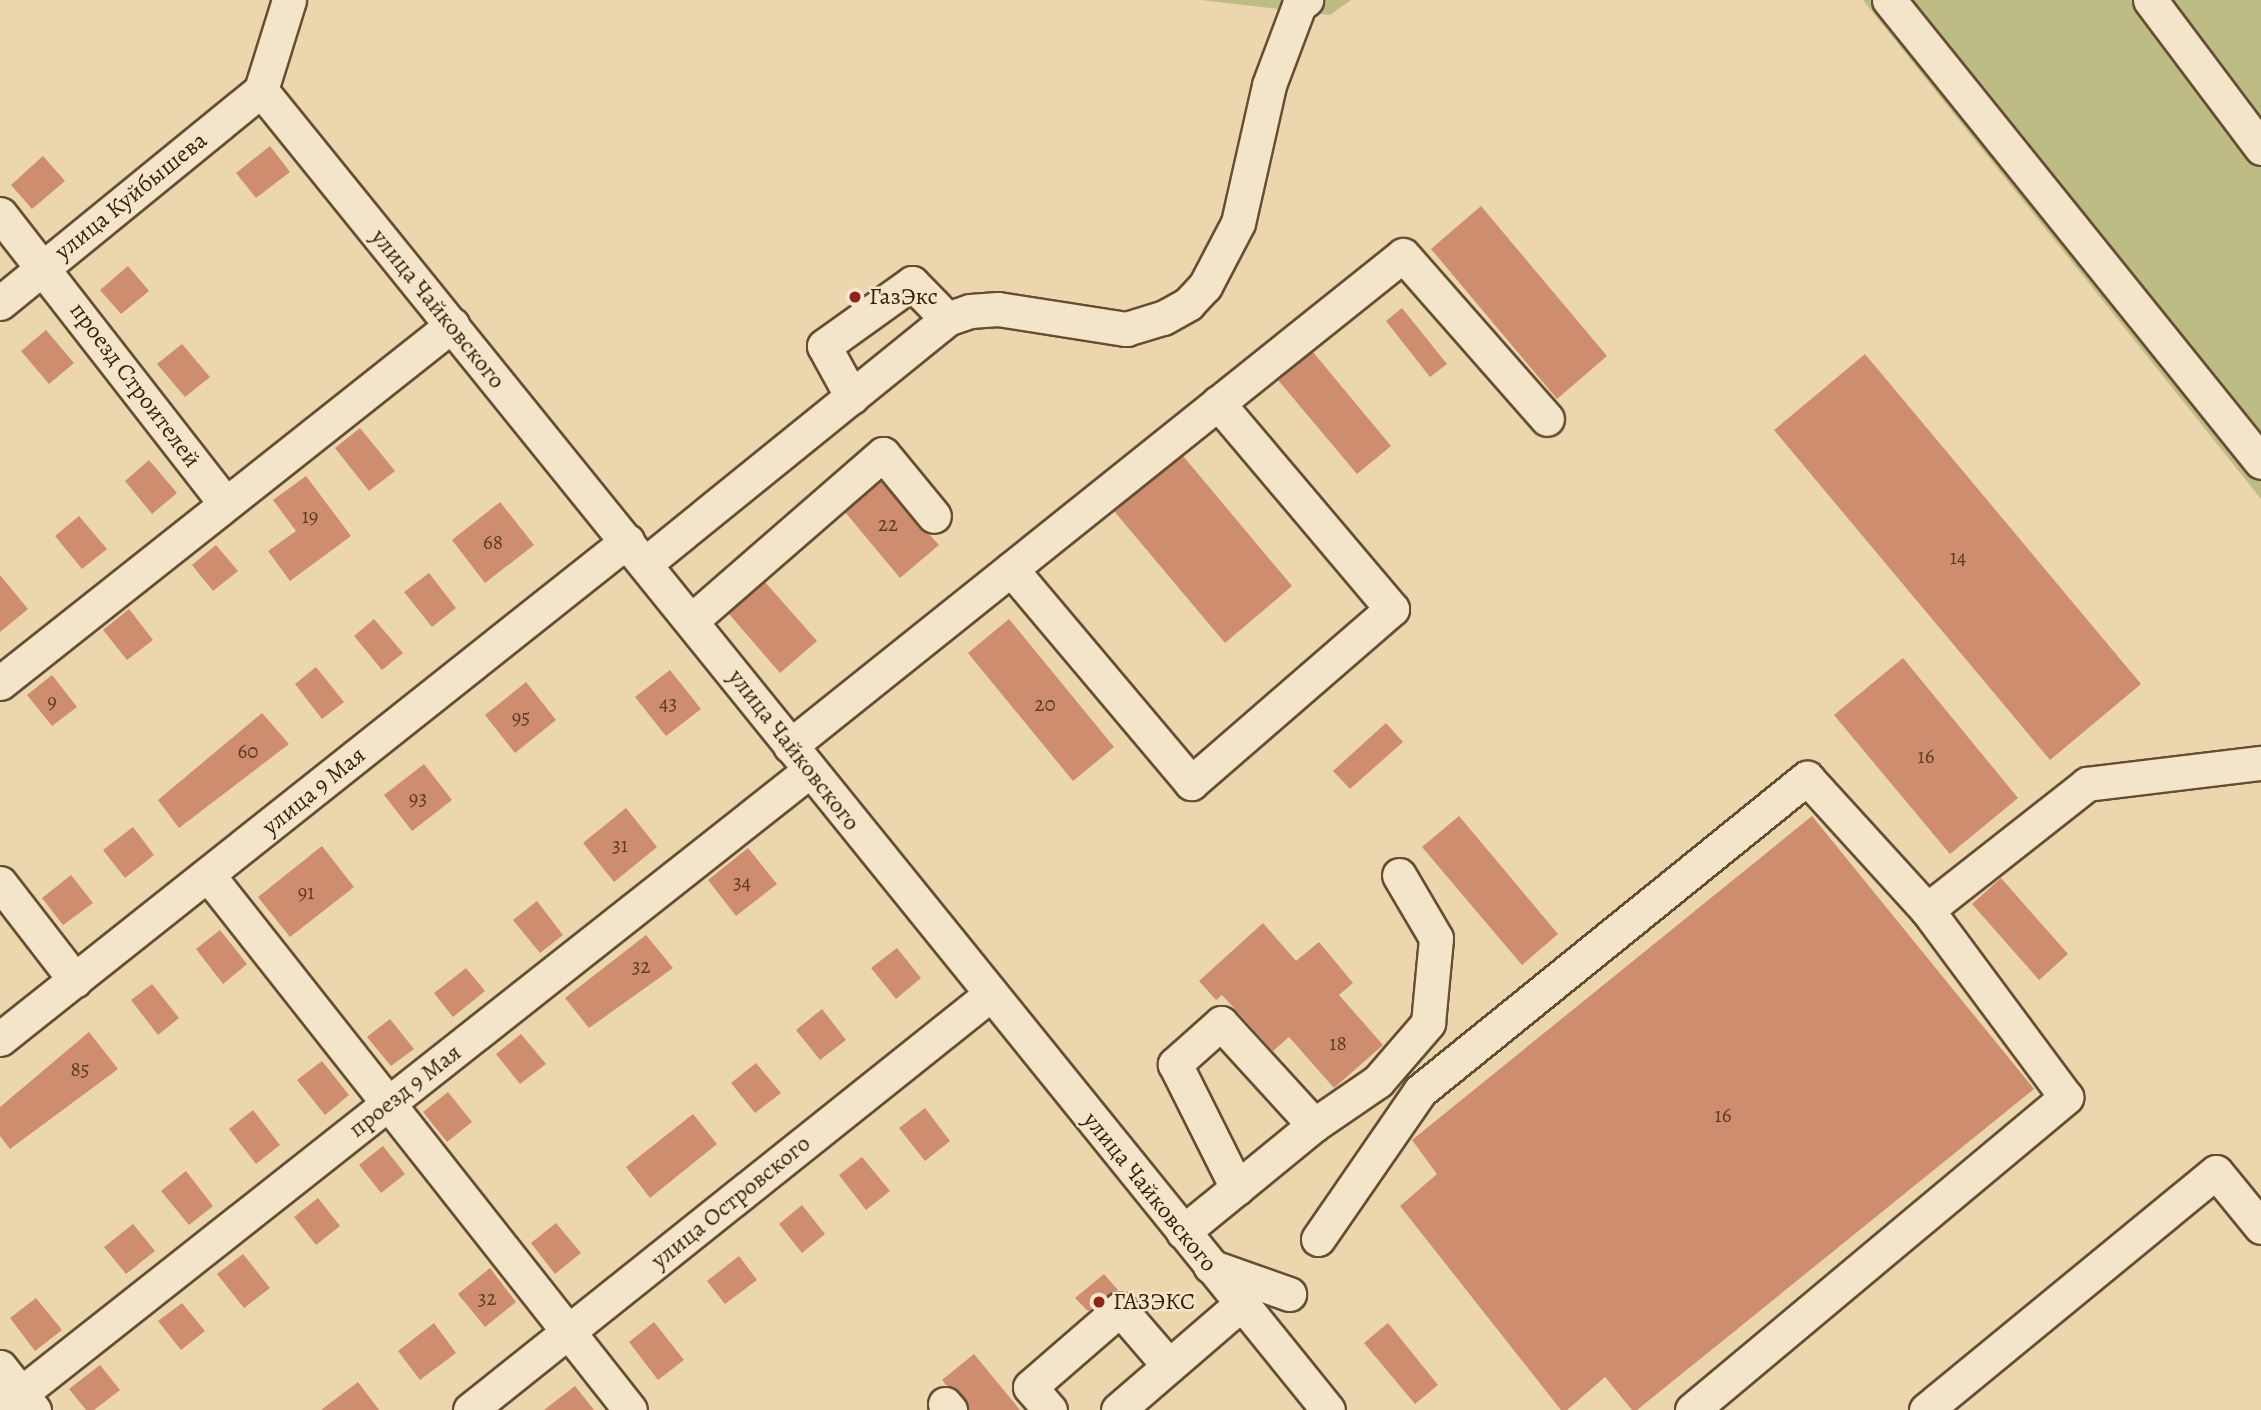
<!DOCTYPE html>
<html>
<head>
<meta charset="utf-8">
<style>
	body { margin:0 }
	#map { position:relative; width:2261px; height:1410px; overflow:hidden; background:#ecd6ad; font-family:Alegreya,serif }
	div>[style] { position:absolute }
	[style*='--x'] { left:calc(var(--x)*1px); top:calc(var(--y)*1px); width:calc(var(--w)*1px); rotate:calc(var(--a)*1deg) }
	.green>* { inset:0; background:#bebc85 }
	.building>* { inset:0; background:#ce8d6f }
	.roads { filter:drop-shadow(2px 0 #664e33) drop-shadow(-2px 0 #664e33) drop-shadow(0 2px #664e33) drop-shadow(0 -2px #664e33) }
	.minor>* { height:33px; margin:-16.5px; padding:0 16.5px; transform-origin:16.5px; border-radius:16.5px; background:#f3e4ca }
	.dots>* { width:19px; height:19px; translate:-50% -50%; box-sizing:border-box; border:4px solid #f3e4ca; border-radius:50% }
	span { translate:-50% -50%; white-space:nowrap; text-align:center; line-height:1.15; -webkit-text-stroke:5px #f3e4ca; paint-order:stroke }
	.number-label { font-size:21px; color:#5f3b23 }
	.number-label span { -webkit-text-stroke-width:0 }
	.street-label { font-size:24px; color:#3a200a }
	.poi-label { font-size:24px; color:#3a200a }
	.left { translate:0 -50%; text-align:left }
</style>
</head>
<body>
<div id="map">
	<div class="green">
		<div style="clip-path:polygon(1201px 0,1351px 0,1330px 15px)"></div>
		<div style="clip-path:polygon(1863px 0,2261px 0,2261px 499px)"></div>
	</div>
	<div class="building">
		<div style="clip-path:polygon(270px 146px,290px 172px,256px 198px,236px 173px)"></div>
		<div style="clip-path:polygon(43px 156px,65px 181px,32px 209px,11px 185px)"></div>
		<div style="clip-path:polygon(1481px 206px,1607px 356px,1557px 399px,1431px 249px)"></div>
		<div style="clip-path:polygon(128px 266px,149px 291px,121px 314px,100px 290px)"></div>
		<div style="clip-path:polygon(1402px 308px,1447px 364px,1430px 377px,1386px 321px)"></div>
		<div style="clip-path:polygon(46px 330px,74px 363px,49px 384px,21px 351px)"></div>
		<div style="clip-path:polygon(182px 344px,210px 377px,185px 397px,157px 364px)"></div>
		<div style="clip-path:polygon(1313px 352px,1391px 446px,1357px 474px,1278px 380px)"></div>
		<div style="clip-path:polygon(1865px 354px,2141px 684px,2050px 760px,1774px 430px)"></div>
		<div style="clip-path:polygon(360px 428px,395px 471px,369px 491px,335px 448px)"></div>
		<div style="clip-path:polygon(1183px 456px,1292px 586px,1225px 643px,1114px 511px)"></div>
		<div style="clip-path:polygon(149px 460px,177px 493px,152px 514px,125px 481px)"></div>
		<div style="clip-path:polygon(306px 476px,351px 536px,290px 581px,268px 551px,296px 531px,273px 500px)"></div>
		<div style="clip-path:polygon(881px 482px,939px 545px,900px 578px,845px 512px)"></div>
		<div style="clip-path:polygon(500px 502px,534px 545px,485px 583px,452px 540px)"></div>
		<div style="clip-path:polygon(79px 516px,107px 549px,82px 569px,55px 536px)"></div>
		<div style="clip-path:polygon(216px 545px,238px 571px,213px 591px,192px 565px)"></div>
		<div style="clip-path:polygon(429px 573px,456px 608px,432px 627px,404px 592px)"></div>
		<div style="clip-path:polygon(0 575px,28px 609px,0 632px)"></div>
		<div style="clip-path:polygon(765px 582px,817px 641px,780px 673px,729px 614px)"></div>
		<div style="clip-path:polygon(129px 609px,153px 640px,127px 660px,103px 630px)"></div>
		<div style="clip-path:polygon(374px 619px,403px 653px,382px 670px,354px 636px)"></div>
		<div style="clip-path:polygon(1009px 619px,1114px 747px,1073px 781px,968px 653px)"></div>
		<div style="clip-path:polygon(1903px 658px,2018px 798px,1950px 854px,1834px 715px)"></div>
		<div style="clip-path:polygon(316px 667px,344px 702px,322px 719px,295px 684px)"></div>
		<div style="clip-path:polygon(670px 670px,701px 709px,666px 736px,635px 697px)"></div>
		<div style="clip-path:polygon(52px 675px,77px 707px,52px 726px,27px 695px)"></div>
		<div style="clip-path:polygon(526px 682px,556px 720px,515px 753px,485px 715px)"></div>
		<div style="clip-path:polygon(262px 713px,289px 744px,179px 828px,158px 800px)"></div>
		<div style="clip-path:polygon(1386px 723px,1403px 742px,1350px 789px,1333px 771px)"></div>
		<div style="clip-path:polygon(424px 764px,452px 800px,412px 831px,384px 795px)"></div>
		<div style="clip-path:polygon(626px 808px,657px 847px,614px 882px,583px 843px)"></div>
		<div style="clip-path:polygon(1459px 816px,1558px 934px,1522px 965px,1422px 847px)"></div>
		<div style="clip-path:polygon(1812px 816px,2034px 1089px,1637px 1410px,1632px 1410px,1605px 1377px,1567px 1410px,1561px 1410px,1400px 1206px,1437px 1174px,1412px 1140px)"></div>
		<div style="clip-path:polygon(133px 827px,154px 855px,125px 878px,103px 850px)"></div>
		<div style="clip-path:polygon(322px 846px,354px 887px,290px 937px,258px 897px)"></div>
		<div style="clip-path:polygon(748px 848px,777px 884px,736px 916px,708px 880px)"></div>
		<div style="clip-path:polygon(71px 875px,93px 903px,63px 925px,42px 898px)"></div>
		<div style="clip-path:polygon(2001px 878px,2068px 954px,2039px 980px,1972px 904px)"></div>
		<div style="clip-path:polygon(537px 901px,563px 935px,540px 953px,513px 920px)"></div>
		<div style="clip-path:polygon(1263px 923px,1296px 961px,1319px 942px,1353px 983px,1339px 995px,1383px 1045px,1334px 1088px,1289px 1037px,1273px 1051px,1222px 995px,1216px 1000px,1199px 981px)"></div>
		<div style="clip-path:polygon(220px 930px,247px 964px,223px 984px,196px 949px)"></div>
		<div style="clip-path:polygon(646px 935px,673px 968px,589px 1028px,565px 998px)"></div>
		<div style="clip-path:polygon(897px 948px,921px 978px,896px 999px,871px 968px)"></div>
		<div style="clip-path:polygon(466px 968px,485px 991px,453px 1017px,434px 993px)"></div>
		<div style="clip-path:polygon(152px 984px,179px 1018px,158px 1035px,131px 1000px)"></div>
		<div style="clip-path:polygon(822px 1009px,846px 1040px,820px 1060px,796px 1030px)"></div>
		<div style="clip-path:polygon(390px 1019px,414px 1049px,391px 1066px,367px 1037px)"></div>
		<div style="clip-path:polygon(89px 1032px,118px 1069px,10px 1149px,0 1136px,0 1107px)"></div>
		<div style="clip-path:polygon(521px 1034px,546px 1064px,520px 1084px,496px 1054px)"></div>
		<div style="clip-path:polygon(322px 1061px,349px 1095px,325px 1115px,297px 1080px)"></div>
		<div style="clip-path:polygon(756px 1063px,781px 1093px,755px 1113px,731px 1083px)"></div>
		<div style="clip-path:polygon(448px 1092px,472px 1122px,447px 1142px,423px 1112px)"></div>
		<div style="clip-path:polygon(925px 1108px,950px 1141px,925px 1161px,899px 1128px)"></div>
		<div style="clip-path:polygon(253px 1110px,280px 1145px,256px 1164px,229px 1129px)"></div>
		<div style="clip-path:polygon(693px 1114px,717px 1144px,650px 1198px,626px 1167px)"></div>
		<div style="clip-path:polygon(383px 1146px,405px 1174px,381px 1193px,359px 1165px)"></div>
		<div style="clip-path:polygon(862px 1157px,890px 1191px,866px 1210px,839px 1175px)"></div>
		<div style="clip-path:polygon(186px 1171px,213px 1206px,189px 1225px,161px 1191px)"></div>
		<div style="clip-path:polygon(318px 1198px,340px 1226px,316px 1245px,294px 1217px)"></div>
		<div style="clip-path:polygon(802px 1205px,825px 1234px,802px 1253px,779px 1224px)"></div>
		<div style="clip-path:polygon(556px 1223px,581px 1253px,555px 1274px,531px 1243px)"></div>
		<div style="clip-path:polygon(133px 1224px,155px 1251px,126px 1274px,104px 1247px)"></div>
		<div style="clip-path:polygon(243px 1254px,270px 1288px,244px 1308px,217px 1274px)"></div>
		<div style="clip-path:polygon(739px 1256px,757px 1280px,725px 1304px,707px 1281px)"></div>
		<div style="clip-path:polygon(490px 1268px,516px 1302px,485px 1327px,458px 1294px)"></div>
		<div style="clip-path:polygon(1104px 1274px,1118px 1290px,1088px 1311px,1075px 1298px)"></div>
		<div style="clip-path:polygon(36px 1298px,62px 1330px,35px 1351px,10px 1318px)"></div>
		<div style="clip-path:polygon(182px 1303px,205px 1331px,181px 1350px,158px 1321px)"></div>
		<div style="clip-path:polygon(654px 1322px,684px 1360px,658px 1380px,629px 1342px)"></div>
		<div style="clip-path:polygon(434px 1323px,456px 1353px,420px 1380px,398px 1351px)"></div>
		<div style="clip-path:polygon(1388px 1323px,1438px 1385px,1415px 1404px,1364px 1343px)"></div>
		<div style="clip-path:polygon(974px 1354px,1020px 1410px,969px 1410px,960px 1392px,946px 1385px,942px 1380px)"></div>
		<div style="clip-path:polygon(100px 1365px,120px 1390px,94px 1410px,86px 1410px,69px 1389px)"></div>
		<div style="clip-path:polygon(358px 1382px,379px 1410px,321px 1410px)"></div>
		<div style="clip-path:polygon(575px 1386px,594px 1410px,544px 1410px)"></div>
	</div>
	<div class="roads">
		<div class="minor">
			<div style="--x:1889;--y:0;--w:593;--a:51.16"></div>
			<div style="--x:2150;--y:0;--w:185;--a:53.1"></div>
			<div style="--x:261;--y:90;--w:1697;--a:51.05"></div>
			<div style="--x:261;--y:90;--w:94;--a:-72.7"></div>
			<div style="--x:0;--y:214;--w:366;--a:52.1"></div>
			<div style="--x:0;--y:303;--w:337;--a:-39.2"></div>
			<div style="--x:852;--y:397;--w:58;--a:-118.8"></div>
			<div style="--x:824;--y:346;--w:108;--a:-35.6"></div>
			<div style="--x:912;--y:283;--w:50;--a:45.8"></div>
			<div style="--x:646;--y:563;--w:387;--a:-39"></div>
			<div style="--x:947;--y:319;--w:24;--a:-19"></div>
			<div style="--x:970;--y:311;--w:28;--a:-4"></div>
			<div style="--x:998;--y:309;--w:130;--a:8.9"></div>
			<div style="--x:1126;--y:329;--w:39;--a:-17"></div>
			<div style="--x:1163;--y:318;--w:29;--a:-29"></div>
			<div style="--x:1188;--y:304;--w:25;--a:-47"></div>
			<div style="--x:1205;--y:286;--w:71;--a:-62.4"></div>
			<div style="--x:1238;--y:223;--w:141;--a:-77.3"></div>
			<div style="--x:1269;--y:85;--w:85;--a:-69.4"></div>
			<div style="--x:1299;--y:5;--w:9;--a:-36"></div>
			<div style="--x:1011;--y:569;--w:280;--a:49.9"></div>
			<div style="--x:1191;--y:783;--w:266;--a:-40.9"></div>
			<div style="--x:1392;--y:609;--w:270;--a:-130.2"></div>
			<div style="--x:692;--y:620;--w:253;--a:-41"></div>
			<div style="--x:883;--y:454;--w:80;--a:50.6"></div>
			<div style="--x:0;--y:683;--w:577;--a:-38.38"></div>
			<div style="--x:790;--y:746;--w:785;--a:-38.69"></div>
			<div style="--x:1403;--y:255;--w:218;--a:48.7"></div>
			<div style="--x:208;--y:875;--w:681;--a:51.73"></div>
			<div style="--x:0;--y:883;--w:123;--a:52.3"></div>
			<div style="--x:0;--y:1039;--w:801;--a:-38.46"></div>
			<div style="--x:1314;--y:1125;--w:78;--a:-34.5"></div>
			<div style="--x:1378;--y:1081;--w:77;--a:-49.2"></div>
			<div style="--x:1428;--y:1023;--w:85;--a:-84.6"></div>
			<div style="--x:1436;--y:938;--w:73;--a:-120.4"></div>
			<div style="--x:1183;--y:1232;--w:70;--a:-39.2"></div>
			<div style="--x:1237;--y:1188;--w:99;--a:-39.3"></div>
			<div style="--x:1314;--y:1125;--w:138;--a:-132.4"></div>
			<div style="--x:1221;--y:1023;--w:62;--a:138.3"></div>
			<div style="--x:1175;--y:1064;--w:139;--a:63.4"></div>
			<div style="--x:1318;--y:1239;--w:180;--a:-55.4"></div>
			<div style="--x:1420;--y:1091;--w:498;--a:-39"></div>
			<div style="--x:1807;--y:778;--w:178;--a:47.7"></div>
			<div style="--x:1927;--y:910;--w:204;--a:-38.2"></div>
			<div style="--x:2087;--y:784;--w:175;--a:-6.9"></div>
			<div style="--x:1210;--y:1266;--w:84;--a:19.5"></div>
			<div style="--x:0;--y:1367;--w:55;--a:51.7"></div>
			<div style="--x:945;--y:1404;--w:8;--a:50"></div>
			<div style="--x:0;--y:1410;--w:1031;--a:-38.3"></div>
			<div style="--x:470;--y:1410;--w:667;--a:-38.61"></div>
			<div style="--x:1050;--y:1410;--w:30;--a:-131"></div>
			<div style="--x:1030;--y:1387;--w:119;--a:-40.9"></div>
			<div style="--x:1120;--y:1309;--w:75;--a:49.3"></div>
			<div style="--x:1118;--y:1410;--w:162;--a:-40.8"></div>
			<div style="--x:1692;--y:1410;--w:488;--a:-39.9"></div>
			<div style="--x:2066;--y:1097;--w:233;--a:-126.6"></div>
			<div style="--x:1926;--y:1410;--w:375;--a:-39.4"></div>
			<div style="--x:2216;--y:1172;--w:71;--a:50.7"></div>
		</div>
	</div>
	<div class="dots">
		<div style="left:855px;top:297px;background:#8f2418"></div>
		<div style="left:1099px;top:1302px;background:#8f2418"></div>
	</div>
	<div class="number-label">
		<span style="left:310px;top:516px">19</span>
		<span style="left:888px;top:524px">22</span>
		<span style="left:493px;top:542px">68</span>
		<span style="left:1958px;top:557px">14</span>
		<span style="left:52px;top:701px">9</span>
		<span style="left:668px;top:703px">43</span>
		<span style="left:1045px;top:704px">20</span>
		<span style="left:521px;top:717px">95</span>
		<span style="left:248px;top:751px">60</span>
		<span style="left:1926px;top:756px">16</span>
		<span style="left:418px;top:798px">93</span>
		<span style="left:620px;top:845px">31</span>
		<span style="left:742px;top:882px">34</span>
		<span style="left:306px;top:892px">91</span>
		<span style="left:641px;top:966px">32</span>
		<span style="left:1338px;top:1043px">18</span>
		<span style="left:80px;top:1069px">85</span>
		<span style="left:1723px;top:1115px">16</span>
		<span style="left:487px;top:1298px">32</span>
	</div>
	<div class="street-label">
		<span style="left:131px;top:196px;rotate:-39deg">улица Куйбышева</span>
		<span style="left:438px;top:309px;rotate:51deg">улица Чайковского</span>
		<span style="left:135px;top:385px;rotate:53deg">проезд Строителей</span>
		<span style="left:794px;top:750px;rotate:52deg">улица Чайковского</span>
		<span style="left:314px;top:791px;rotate:-39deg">улица 9 Мая</span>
		<span style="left:405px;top:1091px;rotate:-38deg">проезд 9 Мая</span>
		<span style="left:1150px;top:1192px;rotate:51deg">улица Чайковского</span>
		<span style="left:731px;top:1202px;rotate:-39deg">улица Островского</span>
	</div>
	<div class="poi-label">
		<span class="left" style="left:869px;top:297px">ГазЭкс</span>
		<span class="left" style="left:1113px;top:1302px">ГАЗЭКС</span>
	</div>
</div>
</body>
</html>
